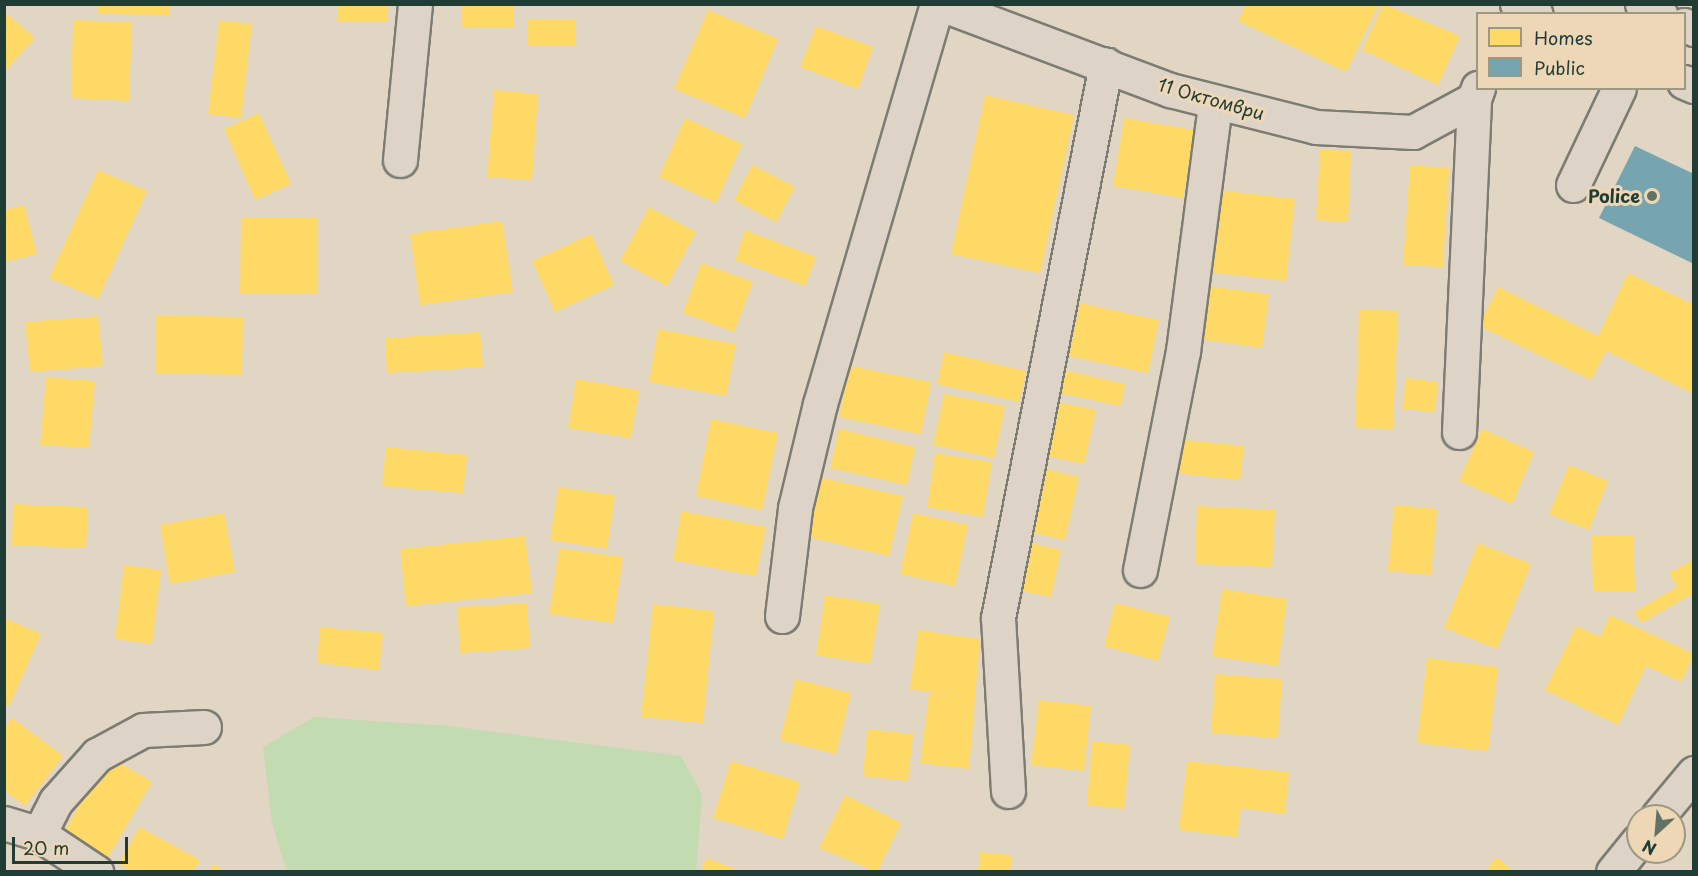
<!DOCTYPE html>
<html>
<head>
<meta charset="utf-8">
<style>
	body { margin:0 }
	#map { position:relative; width:1698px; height:876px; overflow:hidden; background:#e1d5c3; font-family:"Playpen Sans",sans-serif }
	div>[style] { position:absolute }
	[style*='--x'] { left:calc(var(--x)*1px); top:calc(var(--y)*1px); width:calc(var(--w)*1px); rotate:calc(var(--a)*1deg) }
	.green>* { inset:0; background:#c2dbb1 }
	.homes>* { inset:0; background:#ffd966 }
	.public>* { inset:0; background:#76a5af }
	.roads { filter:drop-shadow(2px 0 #7c7c72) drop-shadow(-2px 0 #7c7c72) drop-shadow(0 2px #7c7c72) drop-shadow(0 -2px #7c7c72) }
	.minor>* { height:33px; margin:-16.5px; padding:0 16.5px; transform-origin:16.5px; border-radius:16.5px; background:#ddd4c7 }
	.dots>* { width:16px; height:16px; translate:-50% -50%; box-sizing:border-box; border:3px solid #eed7b6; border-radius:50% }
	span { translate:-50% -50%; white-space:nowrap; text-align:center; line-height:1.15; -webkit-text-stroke:6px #eed7b6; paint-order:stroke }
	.street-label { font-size:18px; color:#1f3d34 }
	.poi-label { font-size:18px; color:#1f3d34; font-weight:700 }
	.right { translate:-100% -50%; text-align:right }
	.frame { position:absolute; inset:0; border:6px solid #1f3d34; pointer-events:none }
	.legend { position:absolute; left:1476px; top:12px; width:210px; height:78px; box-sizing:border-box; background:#eed7b6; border:2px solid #9b9982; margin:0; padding:8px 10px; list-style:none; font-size:18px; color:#1f3d34 }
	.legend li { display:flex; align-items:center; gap:12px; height:30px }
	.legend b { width:30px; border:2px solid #9b9982 }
	.north { position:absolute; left:1626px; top:804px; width:60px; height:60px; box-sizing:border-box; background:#eed7b6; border:2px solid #9b9982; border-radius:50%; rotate:206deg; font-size:16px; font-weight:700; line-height:24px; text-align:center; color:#1f3d34 }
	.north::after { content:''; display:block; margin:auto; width:21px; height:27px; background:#637266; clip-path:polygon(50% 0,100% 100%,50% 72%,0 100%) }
	.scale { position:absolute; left:12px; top:837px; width:116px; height:27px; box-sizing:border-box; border:3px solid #1f3d34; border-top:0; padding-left:8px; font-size:18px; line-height:21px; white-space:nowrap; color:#1f3d34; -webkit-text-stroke:4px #eed7b6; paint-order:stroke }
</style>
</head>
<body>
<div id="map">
	<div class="green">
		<div style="clip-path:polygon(314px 717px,449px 726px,681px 756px,702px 795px,696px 871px,287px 871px,272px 823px,263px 747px)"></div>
	</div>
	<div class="homes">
		<div style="clip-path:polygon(97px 4px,169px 4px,169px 15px,97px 14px)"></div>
		<div style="clip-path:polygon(337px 4px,388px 4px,388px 21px,338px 21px)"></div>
		<div style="clip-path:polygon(461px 4px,514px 4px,514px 27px,461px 27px)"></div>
		<div style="clip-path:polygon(1246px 4px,1379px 4px,1346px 72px,1238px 21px)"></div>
		<div style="clip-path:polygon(1383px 4px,1460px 36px,1438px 85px,1362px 50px)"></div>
		<div style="clip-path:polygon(708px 10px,778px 39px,745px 118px,674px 89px)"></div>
		<div style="clip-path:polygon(7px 14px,35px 38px,4px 72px,4px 17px)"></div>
		<div style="clip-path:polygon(575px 19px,576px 45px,527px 46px,527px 20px)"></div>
		<div style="clip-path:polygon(73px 20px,132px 22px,129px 101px,71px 98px)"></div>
		<div style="clip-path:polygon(219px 20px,252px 24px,241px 118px,208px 114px)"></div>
		<div style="clip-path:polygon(816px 26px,873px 47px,858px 89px,800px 67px)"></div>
		<div style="clip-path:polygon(494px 90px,538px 94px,532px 180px,487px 177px)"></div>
		<div style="clip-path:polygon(985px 95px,1074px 115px,1040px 273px,951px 254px)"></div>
		<div style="clip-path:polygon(259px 113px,291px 184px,255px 200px,224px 129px)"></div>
		<div style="clip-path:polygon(685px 118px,742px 144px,716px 203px,659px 177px)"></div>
		<div style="clip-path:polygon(1124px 118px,1194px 130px,1183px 198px,1113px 186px)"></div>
		<div style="clip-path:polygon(1320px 149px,1351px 151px,1348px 222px,1316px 220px)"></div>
		<div style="clip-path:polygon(752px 165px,795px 187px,776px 222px,734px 200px)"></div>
		<div style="clip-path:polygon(1410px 165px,1449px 168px,1443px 267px,1403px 265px)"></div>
		<div style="clip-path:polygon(98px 170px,147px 191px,98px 299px,49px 278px)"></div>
		<div style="clip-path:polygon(1219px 190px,1295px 199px,1286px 281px,1209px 272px)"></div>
		<div style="clip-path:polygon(24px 205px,37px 254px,4px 262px,4px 210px)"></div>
		<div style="clip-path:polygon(649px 207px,696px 232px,667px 286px,620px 261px)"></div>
		<div style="clip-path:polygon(241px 217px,318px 218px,317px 294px,240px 294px)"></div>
		<div style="clip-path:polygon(502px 221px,513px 292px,420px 305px,410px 234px)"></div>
		<div style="clip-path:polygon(745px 230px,816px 257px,805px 286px,735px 260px)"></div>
		<div style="clip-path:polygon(591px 234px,614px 285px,555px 312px,532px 261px)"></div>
		<div style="clip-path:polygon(701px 263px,753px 282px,734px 332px,683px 313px)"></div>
		<div style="clip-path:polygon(1628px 273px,1694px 305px,1694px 394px,1606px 351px,1591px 380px,1479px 326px,1498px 287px,1598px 336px)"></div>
		<div style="clip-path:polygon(1207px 286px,1269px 294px,1262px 348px,1200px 339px)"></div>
		<div style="clip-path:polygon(1080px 303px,1159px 320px,1148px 373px,1069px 356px)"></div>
		<div style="clip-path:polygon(1359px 309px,1398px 311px,1393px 429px,1355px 428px)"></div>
		<div style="clip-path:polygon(156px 315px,243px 317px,242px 375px,155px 373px)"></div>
		<div style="clip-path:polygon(98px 316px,103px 366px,30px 372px,25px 322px)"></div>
		<div style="clip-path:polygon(658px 329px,736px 344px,726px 396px,649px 382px)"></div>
		<div style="clip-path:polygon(480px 332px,483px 367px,387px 373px,385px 338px)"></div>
		<div style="clip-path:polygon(944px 352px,1026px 371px,1019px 402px,937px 384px)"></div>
		<div style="clip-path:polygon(850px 366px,931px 382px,921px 434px,839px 417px)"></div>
		<div style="clip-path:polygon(1055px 368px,1125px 384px,1121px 406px,1049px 391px)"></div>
		<div style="clip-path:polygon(46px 377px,95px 381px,89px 448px,40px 445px)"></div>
		<div style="clip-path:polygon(1406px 378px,1438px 382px,1435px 412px,1402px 409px)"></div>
		<div style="clip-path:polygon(576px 379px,639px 390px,631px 438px,568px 428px)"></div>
		<div style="clip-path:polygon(944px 394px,1005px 406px,994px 458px,933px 445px)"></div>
		<div style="clip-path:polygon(1049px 400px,1096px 410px,1084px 464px,1037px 454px)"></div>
		<div style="clip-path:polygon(711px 419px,778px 433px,762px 510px,696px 496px)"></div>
		<div style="clip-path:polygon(839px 429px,915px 447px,907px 485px,830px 468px)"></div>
		<div style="clip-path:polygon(1482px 429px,1534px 452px,1512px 504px,1459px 481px)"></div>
		<div style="clip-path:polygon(1177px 439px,1244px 446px,1240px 480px,1174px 473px)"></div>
		<div style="clip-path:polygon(386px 447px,467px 455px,463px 493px,382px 486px)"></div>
		<div style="clip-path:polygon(935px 453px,992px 462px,983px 517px,927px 507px)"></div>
		<div style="clip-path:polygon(1569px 465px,1608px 481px,1589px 530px,1549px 514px)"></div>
		<div style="clip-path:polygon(1037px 467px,1079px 477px,1065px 540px,1022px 530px)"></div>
		<div style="clip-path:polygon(814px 476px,903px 496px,889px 556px,800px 535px)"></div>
		<div style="clip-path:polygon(558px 487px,615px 495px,607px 549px,550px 540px)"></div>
		<div style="clip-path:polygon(13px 504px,88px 507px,86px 548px,12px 545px)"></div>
		<div style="clip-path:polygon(1394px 505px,1437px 509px,1431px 575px,1388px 571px)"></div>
		<div style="clip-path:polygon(1197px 506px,1275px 510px,1272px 567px,1195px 564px)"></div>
		<div style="clip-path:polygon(681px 511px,766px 527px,756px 576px,673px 560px)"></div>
		<div style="clip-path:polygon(224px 513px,235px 572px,170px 584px,160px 525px)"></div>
		<div style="clip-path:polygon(913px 513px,968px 525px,955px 586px,900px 574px)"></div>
		<div style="clip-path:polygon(525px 536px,532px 593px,406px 606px,400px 549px)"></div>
		<div style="clip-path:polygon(1591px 536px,1633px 536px,1635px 591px,1593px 592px)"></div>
		<div style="clip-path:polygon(1022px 541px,1061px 550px,1051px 597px,1012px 589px)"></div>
		<div style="clip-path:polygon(1478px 543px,1531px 564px,1497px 649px,1444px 628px)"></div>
		<div style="clip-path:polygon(559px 548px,623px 557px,613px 623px,549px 614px)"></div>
		<div style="clip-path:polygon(1694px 559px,1694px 593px,1641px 623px,1634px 612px,1677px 587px,1669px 573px)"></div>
		<div style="clip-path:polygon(124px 565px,161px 570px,152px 644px,115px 639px)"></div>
		<div style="clip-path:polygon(1222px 589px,1287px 599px,1278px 666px,1212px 656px)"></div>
		<div style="clip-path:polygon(825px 595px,880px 604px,870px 664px,816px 655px)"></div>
		<div style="clip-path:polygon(527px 603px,530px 648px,460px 653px,457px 607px)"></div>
		<div style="clip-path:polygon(1115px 603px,1170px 617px,1158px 661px,1104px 646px)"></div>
		<div style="clip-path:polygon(653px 604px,714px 611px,703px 723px,641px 717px)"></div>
		<div style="clip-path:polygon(1610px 615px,1694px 654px,1681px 682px,1646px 666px,1618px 725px,1545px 690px,1576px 626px,1600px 637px)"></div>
		<div style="clip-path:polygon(4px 618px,41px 634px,9px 706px,4px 704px)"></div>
		<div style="clip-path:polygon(320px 627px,383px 633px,379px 670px,317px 663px)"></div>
		<div style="clip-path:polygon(918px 630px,980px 639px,969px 769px,920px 763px,929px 693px,957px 696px,910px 689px)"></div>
		<div style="clip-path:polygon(1427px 658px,1498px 667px,1488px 751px,1417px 743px)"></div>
		<div style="clip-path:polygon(1215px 674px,1282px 679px,1278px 738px,1211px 733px)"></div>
		<div style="clip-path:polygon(795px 679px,851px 693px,836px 754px,780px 740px)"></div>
		<div style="clip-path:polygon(1039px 700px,1091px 706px,1084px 771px,1031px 765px)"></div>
		<div style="clip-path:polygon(12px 718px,63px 756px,25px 806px,4px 790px,4px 728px)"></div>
		<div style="clip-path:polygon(867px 729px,913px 734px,908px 781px,863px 776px)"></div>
		<div style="clip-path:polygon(1092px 741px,1130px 745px,1124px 809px,1087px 805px)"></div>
		<div style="clip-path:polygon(108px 756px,152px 782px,107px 859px,63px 833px)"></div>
		<div style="clip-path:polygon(731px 761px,800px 782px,783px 839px,713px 818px)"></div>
		<div style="clip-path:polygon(1187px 761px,1289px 772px,1285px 814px,1241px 808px,1237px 837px,1179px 830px)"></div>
		<div style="clip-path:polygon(845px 795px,901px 823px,877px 872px,819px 848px)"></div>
		<div style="clip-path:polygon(139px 827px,200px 860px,193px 872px,133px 872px,119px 864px)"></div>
		<div style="clip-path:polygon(980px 852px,1012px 855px,1010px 872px,978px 872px)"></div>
		<div style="clip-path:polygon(1496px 857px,1515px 872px,1485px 872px)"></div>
		<div style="clip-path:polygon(706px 858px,741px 871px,741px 872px,701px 872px)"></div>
		<div style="clip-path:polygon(214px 864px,226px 872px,209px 872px)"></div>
	</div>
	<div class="public">
		<div style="clip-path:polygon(1635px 146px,1694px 174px,1694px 264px,1599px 218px)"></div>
	</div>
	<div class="roads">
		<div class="minor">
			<div style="--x:941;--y:4;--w:245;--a:20.6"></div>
			<div style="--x:1170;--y:90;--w:151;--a:14.2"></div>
			<div style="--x:1316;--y:127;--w:97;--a:3"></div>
			<div style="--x:1413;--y:132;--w:69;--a:-28.4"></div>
			<div style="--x:1474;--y:99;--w:12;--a:-70"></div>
			<div style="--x:1517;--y:4;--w:21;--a:28"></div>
			<div style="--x:1642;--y:4;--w:21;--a:29"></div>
			<div style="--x:1684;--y:25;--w:11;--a:22"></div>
			<div style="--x:1684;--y:82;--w:11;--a:22"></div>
			<div style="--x:400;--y:160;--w:157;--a:-84.5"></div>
			<div style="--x:1573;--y:185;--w:107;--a:-64.6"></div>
			<div style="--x:1459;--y:432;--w:333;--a:-87.4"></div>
			<div style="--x:1140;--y:570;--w:223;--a:-78.9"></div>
			<div style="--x:1183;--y:351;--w:249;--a:-82.6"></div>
			<div style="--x:782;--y:616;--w:109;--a:-83.1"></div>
			<div style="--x:795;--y:508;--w:107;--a:-76.5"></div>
			<div style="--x:820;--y:404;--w:417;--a:-73.7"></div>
			<div style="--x:1008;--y:791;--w:173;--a:-93.3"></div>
			<div style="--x:998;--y:618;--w:564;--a:-78.97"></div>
			<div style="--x:1658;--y:816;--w:56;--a:-50.1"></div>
			<div style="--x:4;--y:823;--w:37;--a:17"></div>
			<div style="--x:39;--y:834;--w:69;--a:33.7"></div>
			<div style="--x:39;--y:834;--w:37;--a:-63"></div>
			<div style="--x:56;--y:801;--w:62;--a:-48.3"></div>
			<div style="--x:97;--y:755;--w:52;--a:-28.5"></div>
			<div style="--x:143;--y:730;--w:61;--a:-2.8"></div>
			<div style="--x:1613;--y:872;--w:40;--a:-51"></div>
		</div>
	</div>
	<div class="dots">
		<div style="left:1652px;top:196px;background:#637266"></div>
	</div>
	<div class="street-label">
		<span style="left:1211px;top:99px;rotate:16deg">11 Октомври</span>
	</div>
	<div class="poi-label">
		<span class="right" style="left:1640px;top:196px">Police</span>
	</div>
	<div class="frame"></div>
	<ul class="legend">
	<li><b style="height:16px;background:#ffd966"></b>Homes</li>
	<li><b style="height:16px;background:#76a5af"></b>Public</li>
	</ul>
	<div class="north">N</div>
	<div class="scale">20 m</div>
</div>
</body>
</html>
